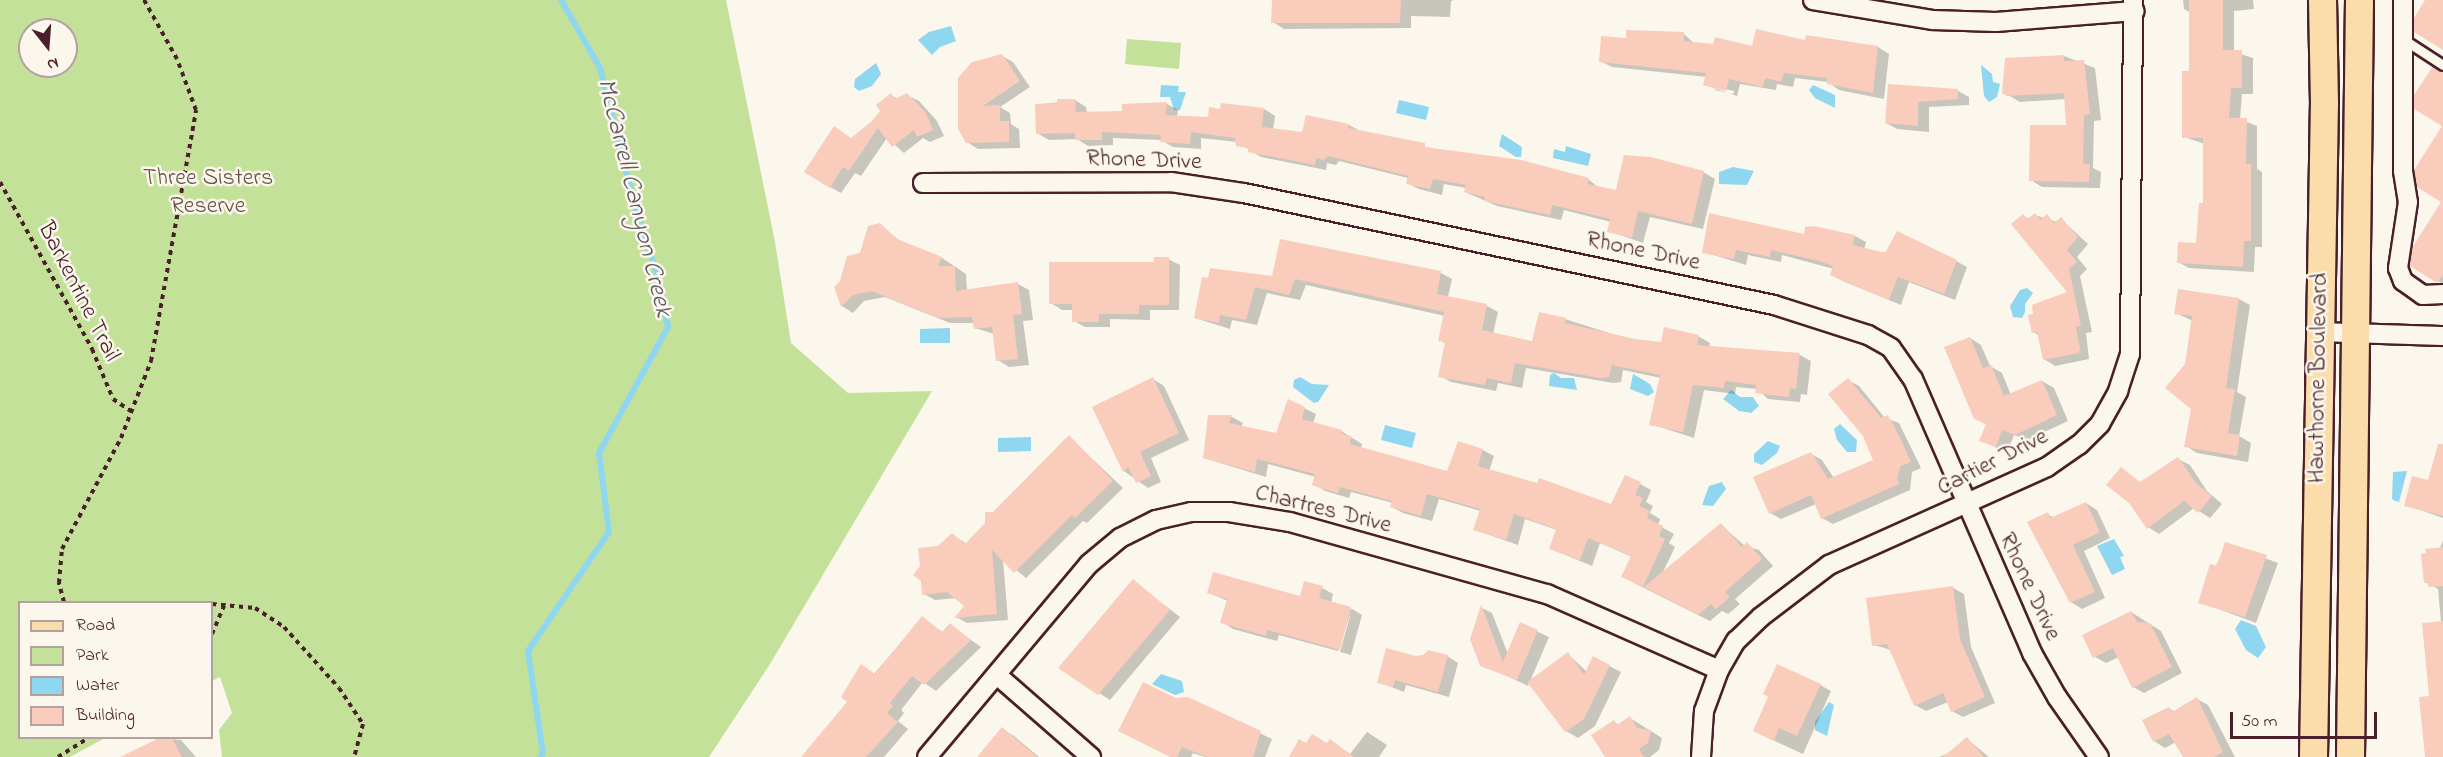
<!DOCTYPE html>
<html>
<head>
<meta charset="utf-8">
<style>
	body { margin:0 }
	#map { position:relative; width:2443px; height:757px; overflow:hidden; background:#fbf7ec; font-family:"Indie Flower",sans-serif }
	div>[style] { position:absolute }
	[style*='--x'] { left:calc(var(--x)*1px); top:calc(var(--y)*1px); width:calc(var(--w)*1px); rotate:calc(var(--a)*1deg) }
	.green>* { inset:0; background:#c4e199 }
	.water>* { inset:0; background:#8fd7f0 }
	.shadow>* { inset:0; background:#0003 }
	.stream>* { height:6px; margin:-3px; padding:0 3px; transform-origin:3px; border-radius:3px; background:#8fd7f0 }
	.building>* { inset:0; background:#f9ccbc }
	.path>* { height:4px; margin-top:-2px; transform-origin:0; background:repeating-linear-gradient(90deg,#4a1f2b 0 4.5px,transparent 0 9px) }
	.roads { filter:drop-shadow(2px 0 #4a1f2b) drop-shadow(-2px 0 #4a1f2b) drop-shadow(0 2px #4a1f2b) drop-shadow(0 -2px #4a1f2b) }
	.service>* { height:9px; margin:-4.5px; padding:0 4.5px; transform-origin:4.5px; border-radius:4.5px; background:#fbf7ec }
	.minor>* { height:18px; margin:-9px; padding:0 9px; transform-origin:9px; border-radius:9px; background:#fbf7ec }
	.primary>* { height:27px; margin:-13.5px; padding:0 13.5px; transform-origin:13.5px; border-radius:13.5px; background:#fbddab }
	span { translate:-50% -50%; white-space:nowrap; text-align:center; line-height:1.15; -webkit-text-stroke:5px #fbf7ec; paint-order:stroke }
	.street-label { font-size:24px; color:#4a1f2b }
	.park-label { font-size:24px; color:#685046 }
	.water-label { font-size:26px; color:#5f5666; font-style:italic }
	.legend { position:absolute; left:18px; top:601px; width:195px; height:138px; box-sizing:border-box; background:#fbf7ec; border:2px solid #b4a19f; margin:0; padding:8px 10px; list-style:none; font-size:18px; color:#4a1f2b }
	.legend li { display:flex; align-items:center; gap:12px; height:30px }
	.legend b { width:30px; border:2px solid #b4a19f }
	.north { position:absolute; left:18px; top:18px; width:60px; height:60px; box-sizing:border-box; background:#fbf7ec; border:2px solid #b4a19f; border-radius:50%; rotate:163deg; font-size:16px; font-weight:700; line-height:24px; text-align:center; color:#4a1f2b }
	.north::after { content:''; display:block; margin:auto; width:21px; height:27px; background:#4a1f2b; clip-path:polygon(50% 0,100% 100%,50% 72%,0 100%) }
	.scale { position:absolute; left:2230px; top:712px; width:147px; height:27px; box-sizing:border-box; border:3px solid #4a1f2b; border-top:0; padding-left:8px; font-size:18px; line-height:21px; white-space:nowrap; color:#4a1f2b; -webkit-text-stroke:4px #fbf7ec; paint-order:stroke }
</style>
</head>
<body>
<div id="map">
	<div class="green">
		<div style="clip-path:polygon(evenodd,0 0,726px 0,775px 242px,791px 343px,848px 393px,932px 391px,770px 664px,709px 757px,222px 757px,219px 730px,232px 713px,220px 677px,212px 681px,212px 602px,20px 602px,20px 738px,105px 738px,70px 757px,0 757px,0 0,30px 30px,66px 30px,66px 66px,30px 66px,30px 30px)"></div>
		<div style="clip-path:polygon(1127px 39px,1181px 43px,1179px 69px,1125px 64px)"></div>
	</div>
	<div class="water">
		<div style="clip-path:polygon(951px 26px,956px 41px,940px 47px,932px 55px,918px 40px,929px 32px)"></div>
		<div style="clip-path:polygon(876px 63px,881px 74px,872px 86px,859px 91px,854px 87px,855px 79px)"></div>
		<div style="clip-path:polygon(1981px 65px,1992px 74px,1993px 82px,2000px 84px,1997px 97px,1989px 102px,1984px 96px)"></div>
		<div style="clip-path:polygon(1161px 85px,1179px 86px,1178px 92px,1186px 92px,1180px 110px,1174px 110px,1170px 97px,1160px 97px)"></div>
		<div style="clip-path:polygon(1813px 85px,1835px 95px,1835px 108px,1815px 98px,1809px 90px)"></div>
		<div style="clip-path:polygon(1399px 100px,1429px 107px,1426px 120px,1396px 113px)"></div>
		<div style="clip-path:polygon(1502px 134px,1522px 147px,1521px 157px,1516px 157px,1499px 146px)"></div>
		<div style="clip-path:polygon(1566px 146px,1591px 154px,1588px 166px,1553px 158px,1554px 149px,1565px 152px)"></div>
		<div style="clip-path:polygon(1733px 167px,1754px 171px,1747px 185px,1719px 184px,1719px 172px)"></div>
		<div style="clip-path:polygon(2027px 288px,2033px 293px,2025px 304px,2025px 312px,2022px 318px,2013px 317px,2010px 306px,2020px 290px)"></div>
		<div style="clip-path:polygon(950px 328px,950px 343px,920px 343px,920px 329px)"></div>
		<div style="clip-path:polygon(1554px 373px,1561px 378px,1574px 378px,1577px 390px,1549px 386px,1550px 375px)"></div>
		<div style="clip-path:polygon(1633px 374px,1650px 384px,1654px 392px,1648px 396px,1630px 389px)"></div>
		<div style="clip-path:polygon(1300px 377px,1312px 384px,1329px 385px,1318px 402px,1314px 403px,1293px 387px,1294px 380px)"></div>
		<div style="clip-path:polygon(1731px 390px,1740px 397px,1753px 397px,1759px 406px,1751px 413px,1739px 411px,1723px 399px)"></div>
		<div style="clip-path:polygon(1840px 424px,1857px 440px,1856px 452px,1847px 452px,1837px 440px,1834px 429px)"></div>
		<div style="clip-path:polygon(1385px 425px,1416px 433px,1412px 448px,1381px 440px)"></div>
		<div style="clip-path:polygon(1031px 437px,1031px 451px,998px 452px,998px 438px)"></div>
		<div style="clip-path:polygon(1768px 441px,1780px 446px,1777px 453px,1762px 465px,1754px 462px,1754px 454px)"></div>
		<div style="clip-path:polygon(2407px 471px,2399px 502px,2395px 501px,2392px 499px,2393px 472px)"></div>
		<div style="clip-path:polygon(1722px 482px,1726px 489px,1713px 506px,1702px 505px,1709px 486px)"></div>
		<div style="clip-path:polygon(2114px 539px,2124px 556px,2120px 557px,2125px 569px,2112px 575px,2097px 546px)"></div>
		<div style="clip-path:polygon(2241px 620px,2256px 626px,2266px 647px,2258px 658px,2246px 650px,2235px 629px)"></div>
		<div style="clip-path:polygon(1161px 674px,1182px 681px,1184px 692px,1175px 695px,1152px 684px)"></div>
		<div style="clip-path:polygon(1829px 702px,1834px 705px,1827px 736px,1815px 730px,1815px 722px)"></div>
	</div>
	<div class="shadow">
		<div style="clip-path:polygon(1273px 0,1454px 0,1451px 1px,1450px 17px,1411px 16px,1411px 28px,1284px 29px,1273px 22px)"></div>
		<div style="clip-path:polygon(2183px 0,2253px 0,2254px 9px,2234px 11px,2234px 52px,2253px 58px,2253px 94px,2242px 94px,2240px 119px,2257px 126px,2257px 169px,2262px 172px,2262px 247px,2255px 247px,2254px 272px,2189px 268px,2178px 262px,2198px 244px,2205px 205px,2205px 144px,2184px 137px,2190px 72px,2191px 13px,2184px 9px)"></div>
		<div style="clip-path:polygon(evenodd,1684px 34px,1695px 44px,1754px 48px,1806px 42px,1878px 47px,1889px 54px,1884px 99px,1839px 90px,1828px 82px,1795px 78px,1793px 87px,1777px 84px,1776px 90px,1740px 84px,1737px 96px,1705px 85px,1707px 77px,1612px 67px,1600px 61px,1627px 39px,1684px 34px,1715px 87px,1734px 91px,1733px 94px,1715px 90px,1715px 87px)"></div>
		<div style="clip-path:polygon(1002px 56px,1013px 62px,1030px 87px,1000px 107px,1010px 113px,1011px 124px,1019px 129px,1020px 148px,978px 149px,967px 142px)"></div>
		<div style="clip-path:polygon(2064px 56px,2095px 68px,2101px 120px,2094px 121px,2093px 168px,2101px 172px,2100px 188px,2042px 187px,2031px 180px,2068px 127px,2066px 99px,2020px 102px,2003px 92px)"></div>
		<div style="clip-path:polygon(1889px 86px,1958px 91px,1969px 97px,1969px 105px,1929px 107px,1929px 132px,1897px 129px,1886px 123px)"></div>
		<div style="clip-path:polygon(891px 95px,898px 99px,907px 95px,919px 101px,937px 121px,944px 136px,930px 142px,923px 138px,904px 153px,887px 138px,861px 176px,855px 173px,841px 193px,830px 187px,851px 139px,873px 122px)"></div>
		<div style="clip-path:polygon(1075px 100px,1086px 107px,1087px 113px,1123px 112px,1167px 104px,1178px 110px,1177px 117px,1209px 119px,1264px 109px,1275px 116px,1273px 130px,1303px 134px,1349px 125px,1360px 131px,1433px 150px,1588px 179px,1599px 188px,1617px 192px,1703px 172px,1715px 179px,1703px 229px,1650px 217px,1643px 243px,1609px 231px,1611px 222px,1564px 210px,1561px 220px,1497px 206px,1465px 192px,1466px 188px,1444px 184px,1442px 195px,1419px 189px,1407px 183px,1408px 178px,1339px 161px,1336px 165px,1327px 163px,1326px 170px,1261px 157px,1237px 142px,1201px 138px,1201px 149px,1173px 147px,1161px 140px,1113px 138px,1113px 145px,1088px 146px,1077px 139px,1049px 140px,1037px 133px,1036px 105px)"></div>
		<div style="clip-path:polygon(2443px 202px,2443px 284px,2411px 265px)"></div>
		<div style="clip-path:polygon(2035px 215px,2057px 222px,2061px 219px,2088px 244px,2077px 257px,2087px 269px,2080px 276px,2092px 332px,2086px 333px,2089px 359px,2055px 366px,2044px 359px,2039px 336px,2034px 332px,2070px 292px,2023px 216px,2030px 219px)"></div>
		<div style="clip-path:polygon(880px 225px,904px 244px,942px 258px,966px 274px,967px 291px,1018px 284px,1029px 290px,1033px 320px,1023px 321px,1029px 365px,1009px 367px,998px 360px,994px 334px,975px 328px,975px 323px,950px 323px,885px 297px,864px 301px,853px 313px,842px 306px,836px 287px)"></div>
		<div style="clip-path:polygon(1813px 227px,1855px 236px,1866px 242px,1864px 250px,1956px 261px,1967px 267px,1955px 300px,1909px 282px,1901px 305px,1843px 281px,1831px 275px,1834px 269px,1782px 255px,1781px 262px,1748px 255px,1746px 265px,1704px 252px,1805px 236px)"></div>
		<div style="clip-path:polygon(1281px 241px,1441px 273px,1452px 279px,1448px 297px,1487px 306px,1498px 312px,1493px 334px,1534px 342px,1565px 319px,1634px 341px,1662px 344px,1698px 336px,1710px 343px,1709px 348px,1800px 355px,1811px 361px,1807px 395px,1801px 394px,1800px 402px,1768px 399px,1757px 389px,1736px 387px,1735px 394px,1704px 390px,1694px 438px,1651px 424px,1661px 378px,1623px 370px,1621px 382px,1613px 383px,1526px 368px,1522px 388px,1498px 383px,1496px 391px,1451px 382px,1440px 376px,1446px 344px,1440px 340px,1445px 316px,1306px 285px,1300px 300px,1267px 293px,1257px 325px,1232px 320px,1230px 329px,1195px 318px,1273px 277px)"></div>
		<div style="clip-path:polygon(1168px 259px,1180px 265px,1179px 310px,1150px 310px,1150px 320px,1110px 319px,1110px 327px,1085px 327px,1074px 321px,1074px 310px,1062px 310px,1051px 303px)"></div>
		<div style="clip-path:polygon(2239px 299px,2250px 305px,2237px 392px,2246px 397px,2239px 436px,2251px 443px,2248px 462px,2197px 453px,2186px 446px,2192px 408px,2187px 364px,2193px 321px,2176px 313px)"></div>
		<div style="clip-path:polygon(1970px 338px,1981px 345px,1990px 366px,2002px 373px,2011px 395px,2042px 381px,2054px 388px,2068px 421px,2027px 440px,2014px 435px,2007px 453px,1981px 440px,1987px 425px,1975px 418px)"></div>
		<div style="clip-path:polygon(1153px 379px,1164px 386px,1189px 440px,1151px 458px,1161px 482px,1148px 488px,1124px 471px)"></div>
		<div style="clip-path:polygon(1848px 380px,1859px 386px,1885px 418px,1899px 423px,1921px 468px,1912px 472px,1910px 490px,1833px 524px,1822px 518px,1816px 504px,1781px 519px,1770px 513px,1811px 454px,1822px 460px,1834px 478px,1875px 461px)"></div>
		<div style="clip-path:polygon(1304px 408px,1316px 414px,1313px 423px,1341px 431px,1362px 444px,1361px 449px,1447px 472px,1483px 450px,1494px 456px,1489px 471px,1612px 506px,1640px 484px,1651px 490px,1646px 502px,1653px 506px,1650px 513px,1660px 519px,1658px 525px,1674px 534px,1669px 543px,1675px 547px,1662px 574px,1721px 525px,1745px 546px,1759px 550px,1773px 566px,1735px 599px,1740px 604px,1728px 614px,1722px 611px,1710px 621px,1634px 583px,1632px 557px,1600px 543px,1592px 566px,1551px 549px,1557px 530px,1525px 519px,1518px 545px,1475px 530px,1481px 511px,1439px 499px,1432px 521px,1403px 513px,1392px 507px,1393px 503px,1351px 492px,1349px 498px,1325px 491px,1314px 484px,1316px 477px,1268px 464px,1266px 477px,1204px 458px,1209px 417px,1232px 417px,1243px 423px,1241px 427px,1277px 434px)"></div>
		<div style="clip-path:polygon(1069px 437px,1123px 488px,1087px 523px,1083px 521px,1026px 578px,1003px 559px,1008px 620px,967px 623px,956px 617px,966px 606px,957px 598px,935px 600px,924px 594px,938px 548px,952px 535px,967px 544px)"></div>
		<div style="clip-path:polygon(2443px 457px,2443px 518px,2406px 505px,2429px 482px)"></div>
		<div style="clip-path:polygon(2178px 459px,2190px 465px,2207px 491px,2222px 504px,2210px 518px,2194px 508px,2159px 534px,2148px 527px,2121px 469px,2141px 483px)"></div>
		<div style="clip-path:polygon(2086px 503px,2097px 510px,2110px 538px,2084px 551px,2105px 598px,2082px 609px,2071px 602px,2047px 514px,2054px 518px)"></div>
		<div style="clip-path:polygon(2443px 541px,2443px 757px,2427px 757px,2441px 622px,2438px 589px,2425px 582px)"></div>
		<div style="clip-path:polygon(2226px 544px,2278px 563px,2256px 623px,2200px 602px)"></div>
		<div style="clip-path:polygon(1133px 581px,1180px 617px,1110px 700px,1060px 668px)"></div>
		<div style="clip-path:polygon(1322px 588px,1333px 594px,1331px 603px,1352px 609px,1338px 651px,1279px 635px,1277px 641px,1233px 629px,1222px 622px,1228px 601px,1209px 593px,1301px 598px)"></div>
		<div style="clip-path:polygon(1953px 588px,1964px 594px,1971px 647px,1995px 703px,1963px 717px,1952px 711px,1948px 702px,1926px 711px,1915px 705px,1891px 650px,1874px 645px)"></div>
		<div style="clip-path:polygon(1482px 608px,1492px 613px,1508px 654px,1521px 624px,1549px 637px,1528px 686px,1490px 668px)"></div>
		<div style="clip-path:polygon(1352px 609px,1362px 615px,1351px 655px,1340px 652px)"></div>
		<div style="clip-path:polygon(2131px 612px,2161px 631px,2182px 673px,2144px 693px,2133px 687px,2119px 657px,2106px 663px,2095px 657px)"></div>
		<div style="clip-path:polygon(922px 618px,944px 633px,950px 625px,981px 647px,936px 691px,923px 682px,901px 710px,904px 713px,898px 721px,908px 729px,884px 757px,803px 757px)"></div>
		<div style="clip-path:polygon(1568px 654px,1587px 672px,1594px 658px,1621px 672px,1595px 726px,1578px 738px,1566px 731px,1530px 682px)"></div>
		<div style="clip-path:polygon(1447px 656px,1458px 663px,1449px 697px,1406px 685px,1404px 692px,1379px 682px,1416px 657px)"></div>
		<div style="clip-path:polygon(1820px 685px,1831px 691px,1803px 754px,1766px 737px)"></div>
		<div style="clip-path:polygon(1188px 699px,1272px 739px,1265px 757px,1205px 757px,1193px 753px,1191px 757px,1171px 757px,1176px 700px)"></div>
		<div style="clip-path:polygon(2197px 699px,2208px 705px,2235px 757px,2187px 757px,2176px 742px,2165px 748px,2154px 741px,2169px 708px,2175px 712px)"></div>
		<div style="clip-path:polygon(1630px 718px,1662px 738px,1659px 750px,1650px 757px,1607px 757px,1614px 722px,1619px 725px)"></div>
		<div style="clip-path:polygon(1002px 729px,1014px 736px,1039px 757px,979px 757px)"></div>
		<div style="clip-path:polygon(1367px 732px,1387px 745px,1379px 757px,1291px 757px,1307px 745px,1328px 745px,1330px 741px,1350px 754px)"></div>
		<div style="clip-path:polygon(162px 738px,181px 740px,196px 757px,123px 757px)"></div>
		<div style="clip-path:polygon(1967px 739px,1989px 757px,1939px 757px,1952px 752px)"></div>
	</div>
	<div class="stream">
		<div style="--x:540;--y:757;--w:4;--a:-45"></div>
		<div style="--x:543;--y:754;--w:104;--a:-98.3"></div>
		<div style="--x:528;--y:651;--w:144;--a:-55.8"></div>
		<div style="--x:609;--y:532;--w:80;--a:-97.2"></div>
		<div style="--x:599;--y:453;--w:144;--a:-61.3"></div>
		<div style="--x:668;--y:327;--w:52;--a:-101.1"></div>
		<div style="--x:658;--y:276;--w:65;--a:-108.7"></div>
		<div style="--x:637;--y:214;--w:151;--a:-104.2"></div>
		<div style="--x:600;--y:68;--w:78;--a:-119.8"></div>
	</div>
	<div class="building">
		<div style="clip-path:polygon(1272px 0,1401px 0,1400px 23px,1271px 23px)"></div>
		<div style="clip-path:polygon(2189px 0,2223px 0,2223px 50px,2242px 50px,2242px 88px,2231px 88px,2229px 118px,2247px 118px,2246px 164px,2251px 164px,2251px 241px,2244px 241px,2243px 267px,2177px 263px,2178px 242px,2196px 243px,2199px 203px,2203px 203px,2203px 138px,2182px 138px,2182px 71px,2189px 71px)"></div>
		<div style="clip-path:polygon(2425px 0,2443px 0,2443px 50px,2414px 32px,2414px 18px)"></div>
		<div style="clip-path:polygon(1756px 29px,1805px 40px,1806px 35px,1878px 46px,1873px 93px,1827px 84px,1827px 78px,1784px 73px,1781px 82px,1766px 78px,1762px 87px,1729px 79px,1726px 91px,1703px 85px,1706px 73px,1599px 62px,1601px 36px,1626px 38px,1626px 30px,1684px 32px,1684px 41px,1713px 44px,1715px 37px,1752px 46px)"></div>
		<div style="clip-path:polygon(1002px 54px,1020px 81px,983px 106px,1000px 105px,1000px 121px,1009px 121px,1009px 142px,966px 143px,958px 129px,958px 78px,972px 62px)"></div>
		<div style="clip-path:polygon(2064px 55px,2064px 61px,2084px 60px,2090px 114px,2084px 115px,2083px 164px,2090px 164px,2089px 182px,2029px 181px,2030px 125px,2066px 125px,2064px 93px,2007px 96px,2002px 93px,2005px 58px)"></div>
		<div style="clip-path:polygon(2433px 66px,2443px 72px,2443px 275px,2437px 283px,2410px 266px,2412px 248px,2441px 202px,2417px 187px,2414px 170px,2442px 126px,2414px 109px,2414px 95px)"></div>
		<div style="clip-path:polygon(1888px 84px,1958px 89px,1958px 99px,1918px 102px,1918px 126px,1885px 123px)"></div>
		<div style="clip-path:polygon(891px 93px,895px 99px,907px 93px,926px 113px,933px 130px,917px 137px,914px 130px,892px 147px,878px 128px,849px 171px,843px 167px,830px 188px,804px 172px,834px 126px,851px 138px,872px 121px,880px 111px,876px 105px)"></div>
		<div style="clip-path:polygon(1057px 99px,1075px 99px,1076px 112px,1122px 111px,1122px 104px,1167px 102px,1166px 115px,1208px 117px,1209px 107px,1220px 109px,1221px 103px,1264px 108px,1262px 127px,1302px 132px,1306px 115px,1349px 124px,1348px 128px,1425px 143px,1425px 147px,1521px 160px,1589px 178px,1588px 184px,1616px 190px,1624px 155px,1651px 157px,1704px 171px,1692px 224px,1638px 211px,1632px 238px,1607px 232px,1610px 219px,1552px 205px,1550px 215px,1484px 201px,1485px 197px,1464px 192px,1466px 185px,1433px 179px,1430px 189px,1406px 184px,1408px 176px,1328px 156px,1324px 160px,1316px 158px,1315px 165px,1248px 152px,1248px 148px,1236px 146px,1235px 138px,1191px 132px,1190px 144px,1160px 142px,1161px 135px,1102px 132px,1102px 140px,1075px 140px,1075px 133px,1036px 134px,1035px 104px,1057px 103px)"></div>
		<div style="clip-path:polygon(1709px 213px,1804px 234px,1805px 227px,1814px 226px,1855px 235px,1853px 245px,1885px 253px,1897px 231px,1957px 260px,1944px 294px,1898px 277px,1889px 300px,1830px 275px,1833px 266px,1819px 261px,1771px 250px,1770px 257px,1736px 250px,1734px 259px,1702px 253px)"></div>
		<div style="clip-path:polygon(2035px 213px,2040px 220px,2047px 214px,2054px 223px,2061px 217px,2078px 237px,2067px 250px,2077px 262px,2069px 269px,2081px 326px,2076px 327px,2080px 349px,2079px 353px,2043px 360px,2037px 332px,2032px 333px,2028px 315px,2033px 314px,2032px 305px,2067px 292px,2011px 224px,2023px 214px,2028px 219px)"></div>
		<div style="clip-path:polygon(880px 223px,897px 239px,942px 257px,938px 266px,955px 266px,956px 291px,1018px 282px,1022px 314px,1013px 315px,1018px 359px,996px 361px,992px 327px,974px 329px,972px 317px,938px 318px,872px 291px,853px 295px,841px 307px,834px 287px,840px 281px,847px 256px,860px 253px,868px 226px)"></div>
		<div style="clip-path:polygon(1280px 239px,1441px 271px,1437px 294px,1487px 304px,1482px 330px,1532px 341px,1539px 312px,1566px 318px,1565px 323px,1635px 339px,1661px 342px,1664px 327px,1699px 335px,1697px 345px,1800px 353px,1796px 389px,1790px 388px,1789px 397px,1755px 393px,1756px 385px,1725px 381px,1724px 388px,1693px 385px,1683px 432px,1649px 425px,1660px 375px,1612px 365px,1609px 377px,1600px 378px,1515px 363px,1511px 383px,1487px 378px,1485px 385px,1438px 377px,1445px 342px,1438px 341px,1444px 312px,1368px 295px,1295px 279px,1289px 295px,1255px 287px,1246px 320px,1220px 315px,1219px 323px,1194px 318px,1202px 277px,1208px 278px,1210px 268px,1272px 276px)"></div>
		<div style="clip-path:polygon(1154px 257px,1169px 257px,1169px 305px,1139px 305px,1139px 314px,1099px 314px,1099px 322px,1072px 322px,1072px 304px,1049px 304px,1049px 262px,1154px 262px)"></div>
		<div style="clip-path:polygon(2178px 289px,2239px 298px,2226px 388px,2235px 389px,2228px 433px,2240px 435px,2237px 456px,2184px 447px,2191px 409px,2165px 388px,2185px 364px,2192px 316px,2174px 314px)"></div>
		<div style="clip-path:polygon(1970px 337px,1983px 368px,1991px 365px,2004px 396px,2042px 380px,2057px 415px,2015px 435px,2002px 430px,1996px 447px,1979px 441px,1986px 424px,1974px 419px,1944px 347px)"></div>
		<div style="clip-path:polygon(1153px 377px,1179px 433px,1140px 452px,1151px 476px,1136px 483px,1128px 467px,1123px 472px,1092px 407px)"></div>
		<div style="clip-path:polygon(1848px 378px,1881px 418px,1888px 415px,1900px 438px,1911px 462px,1901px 466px,1897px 478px,1899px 484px,1821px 519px,1811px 495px,1769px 514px,1753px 477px,1811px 452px,1828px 479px,1873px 460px,1863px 436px,1828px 394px)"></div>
		<div style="clip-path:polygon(1288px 399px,1305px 407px,1302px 419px,1342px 430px,1341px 434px,1351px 436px,1350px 444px,1447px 471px,1458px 441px,1483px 449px,1478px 466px,1537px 483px,1539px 478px,1611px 504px,1625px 475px,1641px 482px,1635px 495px,1643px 498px,1639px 506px,1650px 511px,1647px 518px,1663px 526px,1659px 536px,1665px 539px,1643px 587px,1621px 577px,1631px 556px,1588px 538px,1580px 560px,1549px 549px,1556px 529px,1514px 514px,1506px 540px,1473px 530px,1480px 509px,1427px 494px,1421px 516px,1390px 507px,1392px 501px,1340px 487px,1338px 493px,1320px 488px,1312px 485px,1315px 474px,1257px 459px,1255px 472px,1203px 458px,1208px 415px,1232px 415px,1229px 423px,1276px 433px)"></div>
		<div style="clip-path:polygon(1069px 435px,1113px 481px,1075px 518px,1072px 515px,1014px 573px,992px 550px,997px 614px,954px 618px,964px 606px,947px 592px,922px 595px,921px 581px,913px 575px,920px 566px,918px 548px,938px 546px,952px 533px,965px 544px,985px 523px,985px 512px,993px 512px)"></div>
		<div style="clip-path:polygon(2438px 444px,2443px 444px,2443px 516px,2404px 506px,2412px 476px,2428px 480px)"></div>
		<div style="clip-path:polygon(2178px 457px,2196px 483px,2212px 496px,2198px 513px,2184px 501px,2147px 529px,2129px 503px,2106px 485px,2121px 467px,2140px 482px)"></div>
		<div style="clip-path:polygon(2086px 502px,2100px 532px,2073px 545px,2095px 592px,2070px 603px,2027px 522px,2048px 512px,2050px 518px)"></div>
		<div style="clip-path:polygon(1721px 523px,1742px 547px,1747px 542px,1762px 559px,1725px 592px,1730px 597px,1716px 609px,1711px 604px,1698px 615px,1644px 587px)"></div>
		<div style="clip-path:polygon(2225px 542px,2267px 555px,2245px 617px,2198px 603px,2210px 564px,2217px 566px)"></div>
		<div style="clip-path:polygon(2443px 547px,2443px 586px,2428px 587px,2428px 582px,2424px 583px,2421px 554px,2426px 553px,2425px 549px)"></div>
		<div style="clip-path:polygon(1213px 572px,1300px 596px,1304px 581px,1323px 586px,1319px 598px,1351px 607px,1340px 650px,1267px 630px,1266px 636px,1220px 623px,1227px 599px,1207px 593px)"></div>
		<div style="clip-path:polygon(1133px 579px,1170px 610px,1098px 695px,1058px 668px)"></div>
		<div style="clip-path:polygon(1953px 586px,1960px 639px,1985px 697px,1951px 712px,1943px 693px,1914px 706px,1887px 644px,1872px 646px,1866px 598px)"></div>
		<div style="clip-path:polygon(1481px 605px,1503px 662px,1520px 622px,1538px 630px,1517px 680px,1480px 666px,1470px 639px)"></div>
		<div style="clip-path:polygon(2131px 611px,2137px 622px,2150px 623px,2172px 667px,2132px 688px,2113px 648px,2093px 658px,2082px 635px)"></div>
		<div style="clip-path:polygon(922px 616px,942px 632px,950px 623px,971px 640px,924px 685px,912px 676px,890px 703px,893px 706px,887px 713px,898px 722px,866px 757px,801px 757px,847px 702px,841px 697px,861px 664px,875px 674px)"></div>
		<div style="clip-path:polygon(2443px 621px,2443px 757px,2425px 757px,2419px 697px,2429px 696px,2422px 623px)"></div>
		<div style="clip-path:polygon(1386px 648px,1416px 656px,1423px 655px,1428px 650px,1448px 655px,1438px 692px,1395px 680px,1393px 687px,1377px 683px)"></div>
		<div style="clip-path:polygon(1568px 652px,1584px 675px,1593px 656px,1610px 665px,1584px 719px,1565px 732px,1527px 682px)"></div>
		<div style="clip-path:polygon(1777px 664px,1821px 684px,1797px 736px,1779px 728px,1774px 741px,1753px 731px,1768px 697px,1763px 694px)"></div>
		<div style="clip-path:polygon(1143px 682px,1176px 698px,1188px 697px,1261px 731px,1253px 757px,1207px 757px,1182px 747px,1177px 757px,1170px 757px,1118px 731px)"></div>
		<div style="clip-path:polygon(2197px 697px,2223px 752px,2214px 757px,2183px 757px,2169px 734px,2153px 742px,2142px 720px,2169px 707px,2172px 712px)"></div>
		<div style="clip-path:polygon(1630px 716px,1637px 728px,1651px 730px,1648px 743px,1639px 749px,1644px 757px,1605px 757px,1591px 735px,1614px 720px,1617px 725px)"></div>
		<div style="clip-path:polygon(1002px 727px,1037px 757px,977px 757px)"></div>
		<div style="clip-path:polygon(1312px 734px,1327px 743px,1330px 739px,1354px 757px,1289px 757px,1299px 739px,1306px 743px)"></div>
		<div style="clip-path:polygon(1967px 737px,1984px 757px,1943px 757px)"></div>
		<div style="clip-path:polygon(159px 738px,172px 738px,182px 757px,120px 757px)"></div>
	</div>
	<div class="path">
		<div style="--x:0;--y:182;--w:191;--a:61.1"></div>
		<div style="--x:92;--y:349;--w:54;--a:67.2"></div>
		<div style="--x:113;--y:399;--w:22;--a:34"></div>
		<div style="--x:64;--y:602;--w:20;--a:-105"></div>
		<div style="--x:59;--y:583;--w:34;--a:-85"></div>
		<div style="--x:62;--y:549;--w:126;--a:-62"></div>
		<div style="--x:121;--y:438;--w:83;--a:-68.7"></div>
		<div style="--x:151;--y:361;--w:255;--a:-79.8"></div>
		<div style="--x:196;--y:110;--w:54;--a:-110.4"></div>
		<div style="--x:177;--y:59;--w:68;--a:-119.2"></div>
		<div style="--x:212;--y:604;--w:43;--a:5.3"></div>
		<div style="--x:255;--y:608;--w:35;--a:33"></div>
		<div style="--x:284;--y:627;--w:82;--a:48"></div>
		<div style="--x:339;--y:688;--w:43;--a:56.3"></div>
		<div style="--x:363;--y:724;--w:34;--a:105"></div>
		<div style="--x:212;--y:634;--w:34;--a:-67"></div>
		<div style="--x:58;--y:757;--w:36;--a:-32"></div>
	</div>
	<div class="roads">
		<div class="service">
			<div style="--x:2406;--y:41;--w:44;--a:33"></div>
		</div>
		<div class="minor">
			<div style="--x:1813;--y:0;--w:122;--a:9.5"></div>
			<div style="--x:1933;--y:20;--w:63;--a:1.8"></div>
			<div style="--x:1996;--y:22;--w:139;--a:-4.5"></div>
			<div style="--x:2403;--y:0;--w:171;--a:90"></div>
			<div style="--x:2403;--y:171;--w:31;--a:81"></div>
			<div style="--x:2408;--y:202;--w:67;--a:98.6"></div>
			<div style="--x:2398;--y:268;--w:14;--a:69"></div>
			<div style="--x:2403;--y:281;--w:24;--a:35"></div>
			<div style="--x:2423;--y:295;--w:20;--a:-3"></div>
			<div style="--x:923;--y:183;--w:248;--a:-0.2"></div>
			<div style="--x:1171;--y:182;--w:74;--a:8.6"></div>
			<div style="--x:1244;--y:193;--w:542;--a:11.93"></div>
			<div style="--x:1774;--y:305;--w:99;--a:17.7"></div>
			<div style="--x:1868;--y:335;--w:26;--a:29"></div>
			<div style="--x:1891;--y:348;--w:38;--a:55"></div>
			<div style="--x:1913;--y:379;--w:299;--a:66.5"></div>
			<div style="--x:2032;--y:653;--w:51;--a:60.4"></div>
			<div style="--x:2057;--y:697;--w:73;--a:55"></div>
			<div style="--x:2320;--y:332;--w:123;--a:1.9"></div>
			<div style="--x:997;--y:675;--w:125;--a:41.1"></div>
			<div style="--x:927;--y:757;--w:252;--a:-50"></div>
			<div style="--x:1089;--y:564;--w:40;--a:-40"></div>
			<div style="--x:1120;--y:538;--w:40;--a:-26.6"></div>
			<div style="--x:1156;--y:520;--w:36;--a:-13"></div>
			<div style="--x:1191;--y:512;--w:38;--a:0"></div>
			<div style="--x:1229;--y:512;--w:62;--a:9.3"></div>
			<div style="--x:1290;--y:522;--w:267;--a:15.7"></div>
			<div style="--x:1547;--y:594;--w:188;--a:23.8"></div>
			<div style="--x:1701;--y:757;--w:46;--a:-86.3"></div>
			<div style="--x:1704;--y:711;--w:44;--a:-69.9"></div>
			<div style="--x:1719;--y:670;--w:34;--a:-60"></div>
			<div style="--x:1736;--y:641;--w:35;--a:-44"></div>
			<div style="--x:1761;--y:617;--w:86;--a:-37.4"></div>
			<div style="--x:1829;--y:565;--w:239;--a:-24.2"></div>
			<div style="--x:2047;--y:467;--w:39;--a:-35"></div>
			<div style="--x:2079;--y:445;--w:30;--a:-45"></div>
			<div style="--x:2100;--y:424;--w:38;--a:-61"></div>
			<div style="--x:2118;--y:391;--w:39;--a:-72"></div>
			<div style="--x:2130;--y:354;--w:354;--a:-89.5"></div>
		</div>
		<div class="primary">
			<div style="--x:2313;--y:757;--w:654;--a:-89.04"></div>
			<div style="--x:2324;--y:103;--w:103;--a:-91.1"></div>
			<div style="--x:2350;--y:757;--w:757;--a:-89.32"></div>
		</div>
	</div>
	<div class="street-label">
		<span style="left:1144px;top:161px;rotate:2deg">Rhone Drive</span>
		<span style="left:1643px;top:252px;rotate:12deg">Rhone Drive</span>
		<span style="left:78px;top:292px;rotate:63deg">Barkentine Trail</span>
		<span style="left:2319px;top:378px;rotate:-89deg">Hawthorne Boulevard</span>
		<span style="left:1993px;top:463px;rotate:-27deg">Cartier Drive</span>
		<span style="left:1323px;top:510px;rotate:14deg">Chartres Drive</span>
		<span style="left:2029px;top:587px;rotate:65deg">Rhone Drive</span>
	</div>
	<div class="park-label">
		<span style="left:208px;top:193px">Three Sisters<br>Reserve</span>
	</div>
	<div class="water-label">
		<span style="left:633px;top:198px;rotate:76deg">McCarrell Canyon Creek</span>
	</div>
	<ul class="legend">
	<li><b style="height:8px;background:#fbddab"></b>Road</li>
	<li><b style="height:16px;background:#c4e199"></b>Park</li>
	<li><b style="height:16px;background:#8fd7f0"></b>Water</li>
	<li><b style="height:16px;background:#f9ccbc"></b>Building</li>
	</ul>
	<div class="north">N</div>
	<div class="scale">50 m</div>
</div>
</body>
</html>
